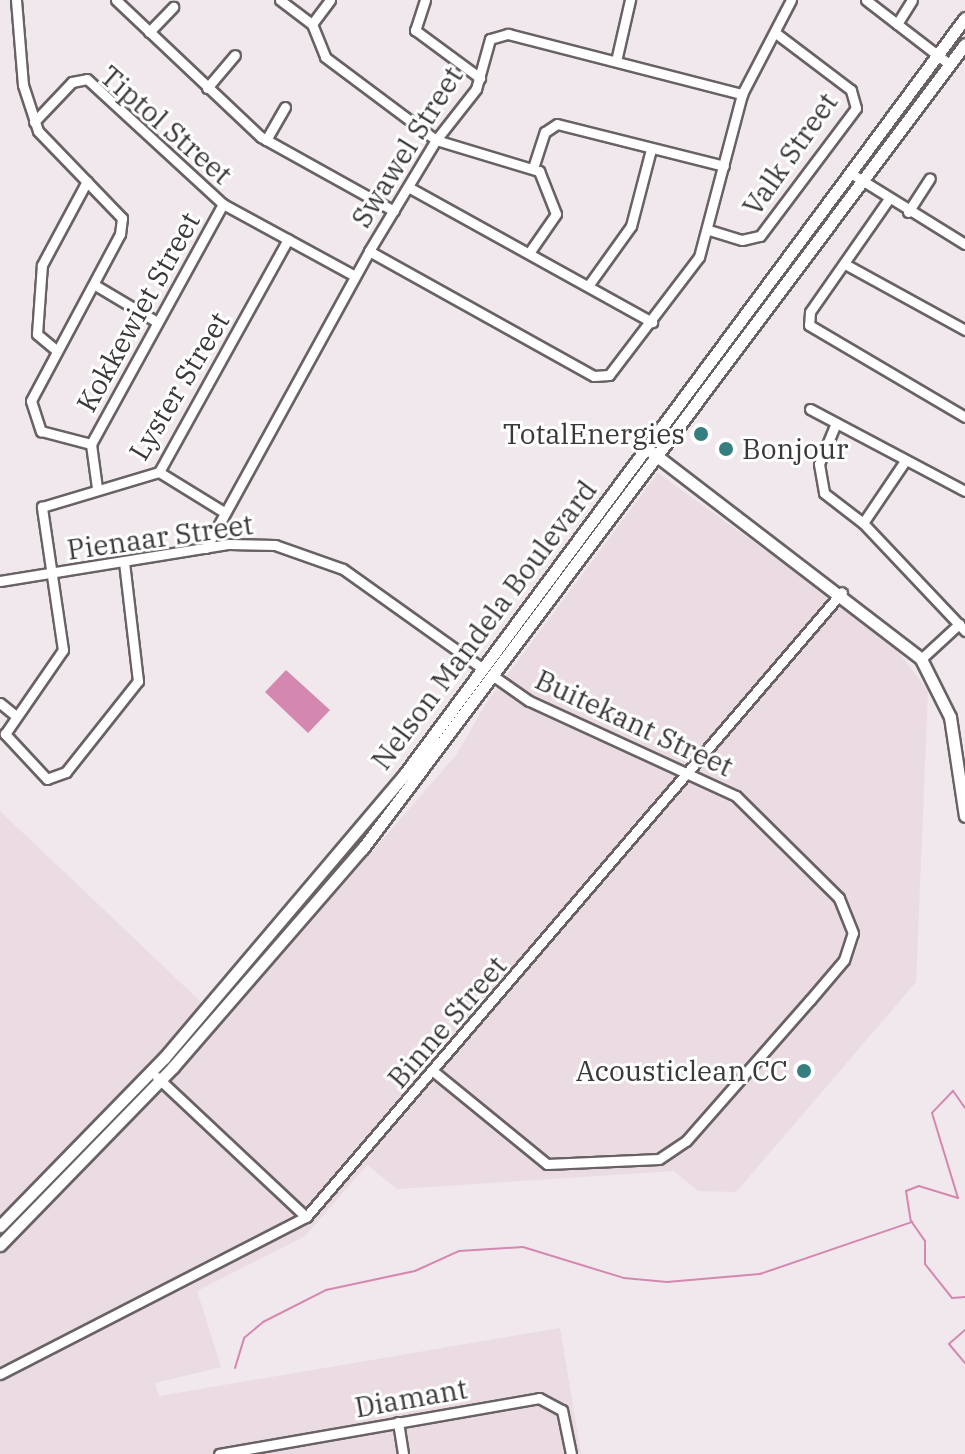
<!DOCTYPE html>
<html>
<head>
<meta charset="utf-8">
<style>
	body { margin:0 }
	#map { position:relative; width:965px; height:1454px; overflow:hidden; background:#f0e8ec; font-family:"IBM Plex Serif",serif }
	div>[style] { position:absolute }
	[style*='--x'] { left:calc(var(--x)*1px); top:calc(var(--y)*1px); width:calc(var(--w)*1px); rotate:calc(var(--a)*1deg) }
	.built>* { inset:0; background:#ebdbe3 }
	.water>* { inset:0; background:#d488b0 }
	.stream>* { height:2px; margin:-1px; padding:0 1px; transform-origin:1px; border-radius:1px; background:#d488b0 }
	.roads { filter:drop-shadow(2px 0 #696265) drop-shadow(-2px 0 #696265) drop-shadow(0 2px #696265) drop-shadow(0 -2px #696265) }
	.minor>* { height:9px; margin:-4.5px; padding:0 4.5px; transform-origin:4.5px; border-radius:4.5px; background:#fff }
	.tertiary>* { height:11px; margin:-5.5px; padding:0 5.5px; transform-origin:5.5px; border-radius:5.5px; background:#fff }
	.dots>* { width:22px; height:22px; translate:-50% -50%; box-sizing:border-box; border:4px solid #fff; border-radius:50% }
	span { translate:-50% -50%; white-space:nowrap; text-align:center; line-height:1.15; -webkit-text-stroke:6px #fff; paint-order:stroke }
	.street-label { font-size:28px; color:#3b3839 }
	.poi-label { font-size:28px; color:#3b3839 }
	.right { translate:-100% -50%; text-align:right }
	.left { translate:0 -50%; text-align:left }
</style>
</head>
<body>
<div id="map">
	<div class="built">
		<div style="clip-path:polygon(658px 473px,856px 616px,897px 650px,928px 691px,916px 982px,736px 1192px,698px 1191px,674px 1171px,397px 1189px,367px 1165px,305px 1236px,197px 1291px,221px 1367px,155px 1383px,159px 1396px,560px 1328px,581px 1454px,0 1454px,0 811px,223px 1023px,457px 754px,487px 702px)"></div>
	</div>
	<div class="water">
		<div style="clip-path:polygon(286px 670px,330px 710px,308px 733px,265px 692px)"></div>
	</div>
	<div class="stream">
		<div style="--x:965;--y:1108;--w:21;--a:-125"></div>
		<div style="--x:953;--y:1091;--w:30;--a:134"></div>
		<div style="--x:932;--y:1113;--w:89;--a:73"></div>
		<div style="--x:958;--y:1198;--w:41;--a:-162.9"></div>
		<div style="--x:919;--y:1186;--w:14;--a:159"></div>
		<div style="--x:906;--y:1191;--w:30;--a:81"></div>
		<div style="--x:911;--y:1221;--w:24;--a:55"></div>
		<div style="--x:925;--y:1241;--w:23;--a:90"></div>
		<div style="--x:925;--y:1264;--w:43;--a:51.5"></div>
		<div style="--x:952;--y:1298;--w:13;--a:-4"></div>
		<div style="--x:965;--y:1330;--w:21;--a:139"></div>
		<div style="--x:949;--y:1344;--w:25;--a:50"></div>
		<div style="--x:235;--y:1368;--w:31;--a:-73"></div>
		<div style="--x:244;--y:1338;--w:25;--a:-40"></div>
		<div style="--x:263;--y:1322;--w:71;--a:-26.9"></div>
		<div style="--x:326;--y:1290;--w:91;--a:-12.1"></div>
		<div style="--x:415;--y:1271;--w:48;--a:-24.4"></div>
		<div style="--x:459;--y:1251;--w:64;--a:-3.6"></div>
		<div style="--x:523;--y:1247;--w:106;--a:17.1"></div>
		<div style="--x:624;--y:1278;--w:43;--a:5.3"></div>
		<div style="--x:667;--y:1282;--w:93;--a:-4.9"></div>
		<div style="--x:760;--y:1274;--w:161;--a:-18.9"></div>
	</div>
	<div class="roads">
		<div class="minor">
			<div style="--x:16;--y:0;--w:85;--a:85.3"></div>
			<div style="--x:23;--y:85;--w:48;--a:71.9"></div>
			<div style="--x:38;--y:131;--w:121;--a:46"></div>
			<div style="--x:122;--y:218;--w:16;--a:97"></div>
			<div style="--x:120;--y:234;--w:189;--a:118.1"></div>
			<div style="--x:31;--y:401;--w:32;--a:72"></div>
			<div style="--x:41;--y:431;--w:52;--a:14.6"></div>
			<div style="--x:116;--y:0;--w:199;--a:43.4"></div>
			<div style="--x:261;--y:137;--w:152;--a:29.1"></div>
			<div style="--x:280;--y:0;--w:40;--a:37"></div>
			<div style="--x:312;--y:24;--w:35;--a:68"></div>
			<div style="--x:325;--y:57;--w:139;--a:36.8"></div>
			<div style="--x:436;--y:140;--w:108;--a:16.8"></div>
			<div style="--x:539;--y:171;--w:46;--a:68.4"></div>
			<div style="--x:556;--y:214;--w:47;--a:124.7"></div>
			<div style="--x:425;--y:0;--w:32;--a:108"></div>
			<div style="--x:415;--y:30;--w:81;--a:36.4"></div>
			<div style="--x:866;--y:0;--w:105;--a:37.6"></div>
			<div style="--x:312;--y:24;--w:30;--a:-53"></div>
			<div style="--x:897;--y:24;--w:28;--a:-58"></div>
			<div style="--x:149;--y:32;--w:35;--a:-46"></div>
			<div style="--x:616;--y:61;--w:63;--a:-77.1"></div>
			<div style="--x:207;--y:88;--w:43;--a:-49.7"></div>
			<div style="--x:34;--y:122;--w:55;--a:-46.5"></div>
			<div style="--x:72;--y:82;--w:15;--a:-11"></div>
			<div style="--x:87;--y:79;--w:185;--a:42.6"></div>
			<div style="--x:223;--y:204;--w:150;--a:28.6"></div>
			<div style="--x:266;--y:140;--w:38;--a:-60"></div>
			<div style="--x:534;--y:165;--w:35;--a:-72"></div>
			<div style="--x:545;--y:132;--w:14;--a:-34"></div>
			<div style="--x:557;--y:124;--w:172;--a:14.1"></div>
			<div style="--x:852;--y:174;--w:133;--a:31.8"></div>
			<div style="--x:410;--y:188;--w:277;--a:29"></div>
			<div style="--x:888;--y:200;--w:136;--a:124.9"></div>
			<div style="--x:810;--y:312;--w:13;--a:94"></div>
			<div style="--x:809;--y:325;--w:181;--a:30.5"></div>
			<div style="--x:908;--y:212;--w:40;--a:-57.1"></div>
			<div style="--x:709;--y:230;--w:34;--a:17"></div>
			<div style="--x:742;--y:240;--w:18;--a:-13"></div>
			<div style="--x:760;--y:236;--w:160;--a:-53.1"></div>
			<div style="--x:856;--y:108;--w:19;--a:-106"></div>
			<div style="--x:851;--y:90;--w:93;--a:-142.9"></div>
			<div style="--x:369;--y:251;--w:257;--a:29.1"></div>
			<div style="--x:594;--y:376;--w:15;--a:-4"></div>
			<div style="--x:609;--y:375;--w:148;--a:-52.7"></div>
			<div style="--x:699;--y:257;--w:169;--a:-75.2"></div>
			<div style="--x:742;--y:94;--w:106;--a:-62.5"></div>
			<div style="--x:845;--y:264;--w:137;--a:28.8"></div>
			<div style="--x:95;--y:285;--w:72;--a:30.8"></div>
			<div style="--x:588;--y:286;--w:74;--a:-54.4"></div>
			<div style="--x:631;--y:226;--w:80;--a:-75.4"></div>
			<div style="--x:56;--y:350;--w:25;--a:-140"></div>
			<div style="--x:37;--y:334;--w:69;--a:-85.9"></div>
			<div style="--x:42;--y:265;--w:95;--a:-61.8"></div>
			<div style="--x:810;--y:409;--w:175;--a:27.9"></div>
			<div style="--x:836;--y:423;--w:44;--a:112.5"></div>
			<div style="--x:819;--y:464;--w:29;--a:80"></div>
			<div style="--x:824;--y:493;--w:49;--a:37.6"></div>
			<div style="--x:863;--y:523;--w:149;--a:46.6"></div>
			<div style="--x:159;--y:472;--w:76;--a:31.6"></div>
			<div style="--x:97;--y:488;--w:44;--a:-97.8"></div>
			<div style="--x:91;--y:444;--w:274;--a:-61.2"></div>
			<div style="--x:863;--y:523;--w:75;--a:-55.9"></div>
			<div style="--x:206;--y:548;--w:339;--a:-61.2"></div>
			<div style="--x:369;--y:251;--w:130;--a:-58.9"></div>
			<div style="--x:436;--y:140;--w:65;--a:-51.9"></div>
			<div style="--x:476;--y:89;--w:52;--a:-74.4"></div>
			<div style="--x:490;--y:39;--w:19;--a:-16"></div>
			<div style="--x:508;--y:34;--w:242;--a:14.4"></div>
			<div style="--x:124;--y:562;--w:120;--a:83.3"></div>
			<div style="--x:138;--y:681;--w:116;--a:128.4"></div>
			<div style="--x:66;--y:772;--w:20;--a:160"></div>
			<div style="--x:47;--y:779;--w:62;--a:-133"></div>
			<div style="--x:5;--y:734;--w:102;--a:-55.4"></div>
			<div style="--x:63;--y:650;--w:145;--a:-98.4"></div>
			<div style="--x:42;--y:507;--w:122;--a:-16.7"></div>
			<div style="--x:159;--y:472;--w:266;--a:-61"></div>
			<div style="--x:0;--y:581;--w:232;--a:-9.2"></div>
			<div style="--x:229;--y:544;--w:46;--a:1.2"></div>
			<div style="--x:275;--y:545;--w:72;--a:19.4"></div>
			<div style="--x:343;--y:569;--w:171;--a:35.5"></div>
			<div style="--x:921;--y:659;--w:52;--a:-42.6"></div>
			<div style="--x:0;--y:703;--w:19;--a:39"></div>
			<div style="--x:433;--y:1071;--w:147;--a:39.2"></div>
			<div style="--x:547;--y:1164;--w:112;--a:-2.6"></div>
			<div style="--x:659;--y:1159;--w:32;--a:-34"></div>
			<div style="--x:686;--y:1141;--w:188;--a:-48.7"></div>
			<div style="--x:810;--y:1000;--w:52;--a:-49.6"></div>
			<div style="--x:844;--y:960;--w:28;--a:-72"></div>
			<div style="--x:853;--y:933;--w:38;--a:-112"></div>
			<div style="--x:839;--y:898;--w:145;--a:-135.3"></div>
			<div style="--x:736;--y:796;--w:228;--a:-155.3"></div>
			<div style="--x:529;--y:701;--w:45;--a:-144.9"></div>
			<div style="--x:157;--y:1077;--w:204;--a:43.2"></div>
			<div style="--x:0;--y:1374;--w:344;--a:-27.2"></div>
			<div style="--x:306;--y:1217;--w:823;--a:-49.38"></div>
			<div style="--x:398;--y:1422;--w:32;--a:81"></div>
			<div style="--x:219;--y:1454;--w:325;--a:-9.9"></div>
			<div style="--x:539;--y:1398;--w:26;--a:28"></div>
			<div style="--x:562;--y:1410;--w:45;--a:78.4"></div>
		</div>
		<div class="tertiary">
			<div style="--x:649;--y:450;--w:343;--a:37.5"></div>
			<div style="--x:921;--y:659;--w:65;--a:63.4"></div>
			<div style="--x:950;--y:717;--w:100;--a:81.4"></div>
			<div style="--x:0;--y:1226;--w:235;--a:-45.7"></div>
			<div style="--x:164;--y:1058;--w:371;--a:-49.7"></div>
			<div style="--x:404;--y:775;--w:942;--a:-53.46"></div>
			<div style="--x:0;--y:1245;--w:248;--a:-45.8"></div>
			<div style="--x:173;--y:1067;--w:290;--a:-49.1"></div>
			<div style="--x:363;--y:848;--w:1004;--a:-53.18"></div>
		</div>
	</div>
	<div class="dots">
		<div style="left:701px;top:434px;background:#367f81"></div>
		<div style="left:726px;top:449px;background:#367f81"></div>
		<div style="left:804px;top:1071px;background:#367f81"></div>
	</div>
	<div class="street-label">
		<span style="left:166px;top:125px;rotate:41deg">Tiptol Street</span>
		<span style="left:407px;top:147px;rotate:-58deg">Swawel Street</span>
		<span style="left:790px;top:154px;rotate:-55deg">Valk Street</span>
		<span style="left:138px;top:312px;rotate:-61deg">Kokkewiet Street</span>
		<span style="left:179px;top:386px;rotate:-59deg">Lyster Street</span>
		<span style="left:160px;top:537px;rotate:-8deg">Pienaar Street</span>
		<span style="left:484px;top:625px;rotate:-53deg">Nelson Mandela Boulevard</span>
		<span style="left:634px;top:723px;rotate:25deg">Buitekant Street</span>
		<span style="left:447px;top:1022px;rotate:-49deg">Binne Street</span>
		<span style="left:411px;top:1398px;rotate:-10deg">Diamant</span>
	</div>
	<div class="poi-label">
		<span class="right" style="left:685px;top:434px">TotalEnergies</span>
		<span class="left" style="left:742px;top:449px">Bonjour</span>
		<span class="right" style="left:788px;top:1071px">Acousticlean CC</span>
	</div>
</div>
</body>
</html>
